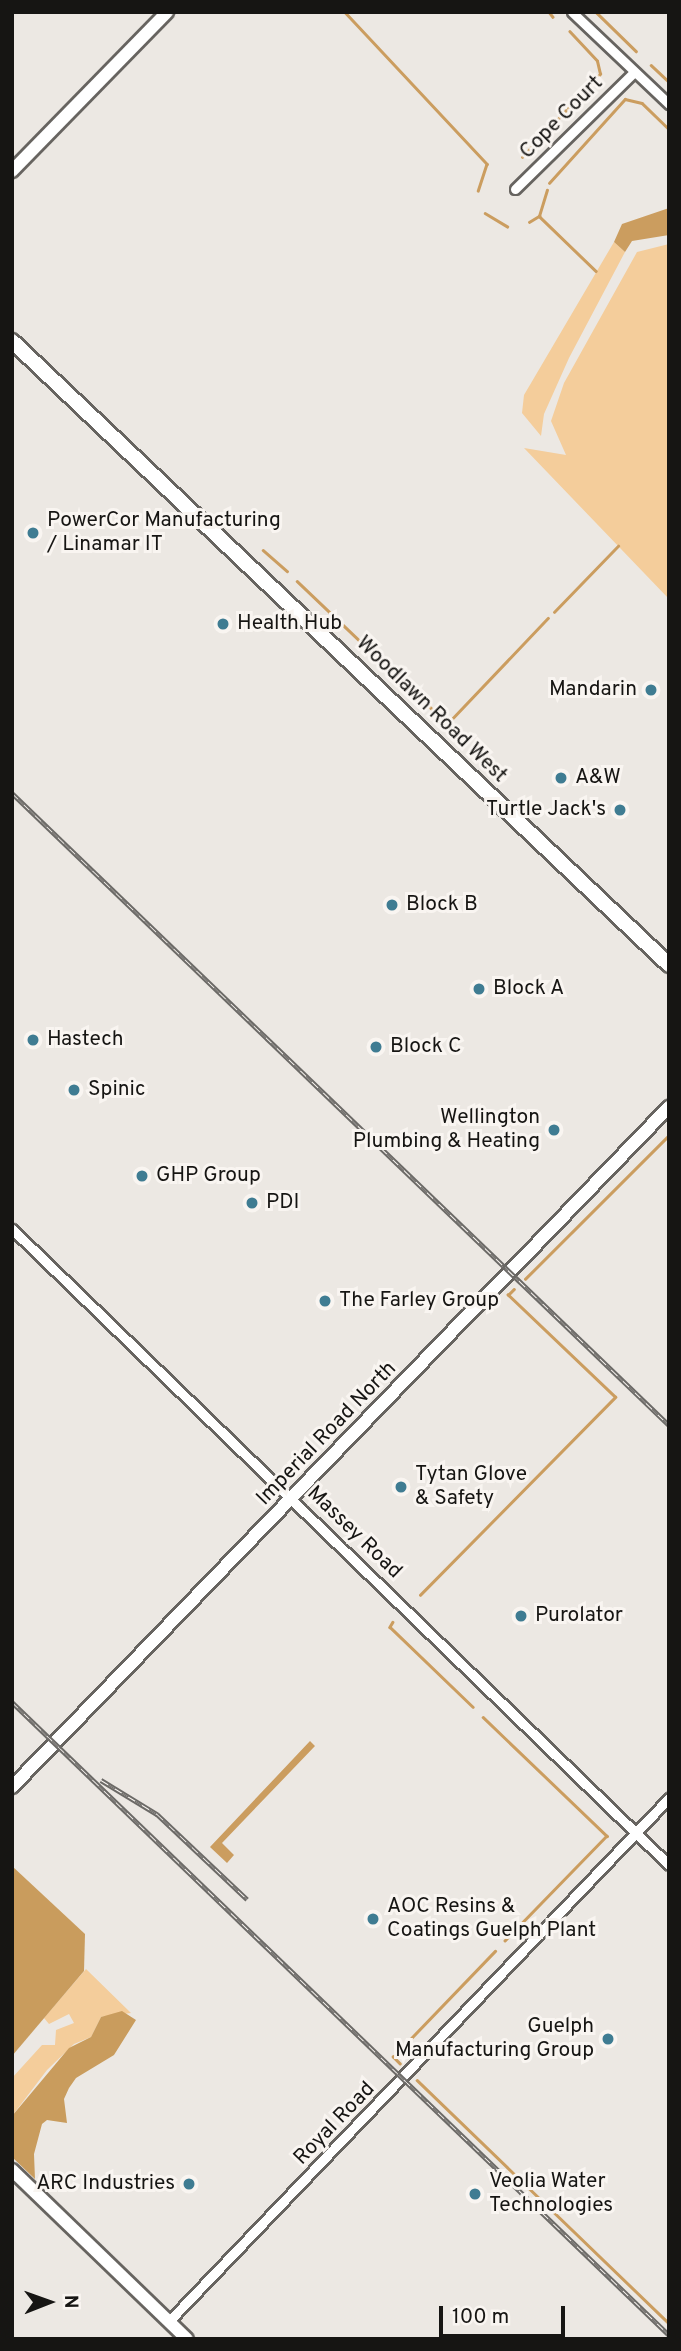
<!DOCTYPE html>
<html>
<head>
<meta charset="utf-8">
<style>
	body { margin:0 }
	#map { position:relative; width:681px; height:2351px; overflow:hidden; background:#ece8e3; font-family:Overpass,sans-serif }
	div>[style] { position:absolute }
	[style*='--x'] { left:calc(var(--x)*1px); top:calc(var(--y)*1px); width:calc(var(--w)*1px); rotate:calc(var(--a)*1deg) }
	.green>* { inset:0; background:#f4cd9b }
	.forest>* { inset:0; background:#c99c5d }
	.water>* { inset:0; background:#cb9d5f }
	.stream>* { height:2.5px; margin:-1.25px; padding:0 1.25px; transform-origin:1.25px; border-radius:1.25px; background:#cb9d5f }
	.roads { filter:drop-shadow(2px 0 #676460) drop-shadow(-2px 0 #676460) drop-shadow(0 2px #676460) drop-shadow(0 -2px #676460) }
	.street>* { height:9px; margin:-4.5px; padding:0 4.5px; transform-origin:4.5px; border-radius:4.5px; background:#fff }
	.secondary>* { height:12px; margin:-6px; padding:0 6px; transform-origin:6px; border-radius:6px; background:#fff }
	.primary>* { height:14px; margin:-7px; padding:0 7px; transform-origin:7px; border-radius:7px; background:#fff }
	.rail>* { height:5px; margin-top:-2.5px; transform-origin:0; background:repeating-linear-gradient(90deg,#f9f5f1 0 8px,#6c6a67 0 16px); box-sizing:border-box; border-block:2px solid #6c6a67 }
	.dots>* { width:19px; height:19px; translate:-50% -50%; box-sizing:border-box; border:4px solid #f9f5f1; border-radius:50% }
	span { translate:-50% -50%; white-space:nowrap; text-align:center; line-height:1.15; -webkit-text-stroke:6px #f9f5f1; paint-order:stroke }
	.street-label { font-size:21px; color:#161513 }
	.poi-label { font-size:21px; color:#161513 }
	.left { translate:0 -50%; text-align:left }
	.right { translate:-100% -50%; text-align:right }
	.frame { position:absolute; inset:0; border:14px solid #161513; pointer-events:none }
	.north { position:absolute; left:14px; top:2267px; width:70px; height:70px; -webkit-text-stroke:5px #f9f5f1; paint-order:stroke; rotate:89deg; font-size:19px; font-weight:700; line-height:28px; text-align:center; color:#161513 }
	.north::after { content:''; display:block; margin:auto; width:24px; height:32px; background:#161513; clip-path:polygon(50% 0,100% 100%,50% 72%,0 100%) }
	.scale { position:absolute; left:439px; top:2306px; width:126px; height:32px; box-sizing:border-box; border:4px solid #161513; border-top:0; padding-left:9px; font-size:21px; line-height:24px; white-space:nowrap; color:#161513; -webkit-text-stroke:5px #f9f5f1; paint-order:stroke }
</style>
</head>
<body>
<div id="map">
	<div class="green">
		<div style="clip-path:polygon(614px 242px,625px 252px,569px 358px,544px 414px,541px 436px,522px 413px,524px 395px)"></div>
		<div style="clip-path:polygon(669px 244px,669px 599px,524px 448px,566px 455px,551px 421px,564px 383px,637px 252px)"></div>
		<div style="clip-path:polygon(86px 1969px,131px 2013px,101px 2017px,91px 2037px,74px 2044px,47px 2070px,12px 2116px,12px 2078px,42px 2045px,55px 2045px,56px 2030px,74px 2023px,69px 2014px,49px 2024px,44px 2018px)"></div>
	</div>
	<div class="forest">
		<div style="clip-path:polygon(12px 1866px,85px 1934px,84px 1971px,12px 2056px)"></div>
		<div style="clip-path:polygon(122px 2011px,136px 2020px,114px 2055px,76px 2078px,69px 2088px,64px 2099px,67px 2123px,47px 2120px,42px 2124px,34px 2154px,35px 2179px,12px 2157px,12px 2116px,69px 2048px,91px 2037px,101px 2017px)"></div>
	</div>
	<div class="water">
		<div style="clip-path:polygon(669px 208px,669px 235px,632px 241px,625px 252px,614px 242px,622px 224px)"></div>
		<div style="clip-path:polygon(310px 1741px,315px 1746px,222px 1843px,234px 1855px,227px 1863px,210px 1847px)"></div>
	</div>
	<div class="stream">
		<div style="--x:345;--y:12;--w:208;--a:46.9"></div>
		<div style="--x:487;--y:164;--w:28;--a:108"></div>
		<div style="--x:549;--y:12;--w:6;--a:51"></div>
		<div style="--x:596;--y:12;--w:56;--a:44.3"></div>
		<div style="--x:651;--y:65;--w:25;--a:43"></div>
		<div style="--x:522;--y:157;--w:114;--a:-46.8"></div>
		<div style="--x:600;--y:74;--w:13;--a:-103"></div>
		<div style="--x:597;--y:61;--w:40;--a:-133"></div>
		<div style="--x:549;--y:183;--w:113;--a:-47.9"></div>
		<div style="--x:625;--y:99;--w:17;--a:13"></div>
		<div style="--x:642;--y:103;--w:37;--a:44"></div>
		<div style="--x:485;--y:213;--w:26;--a:31"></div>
		<div style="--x:539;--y:216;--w:79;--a:44"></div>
		<div style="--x:529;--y:222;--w:12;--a:-31"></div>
		<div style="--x:539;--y:216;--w:27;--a:-73"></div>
		<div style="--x:263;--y:550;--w:32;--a:41"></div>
		<div style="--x:297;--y:581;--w:115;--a:43.6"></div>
		<div style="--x:554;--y:612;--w:92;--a:-45.9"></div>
		<div style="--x:393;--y:671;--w:27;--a:45"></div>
		<div style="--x:423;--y:700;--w:34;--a:45"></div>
		<div style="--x:447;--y:724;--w:146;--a:-46.4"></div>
		<div style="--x:525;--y:1279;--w:204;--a:-45"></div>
		<div style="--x:420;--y:1595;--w:278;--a:-45.4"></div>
		<div style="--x:615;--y:1397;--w:148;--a:-136.4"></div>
		<div style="--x:508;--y:1295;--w:8;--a:-45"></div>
		<div style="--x:393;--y:1622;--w:6;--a:121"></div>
		<div style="--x:390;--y:1627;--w:115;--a:43.9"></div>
		<div style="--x:483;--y:1717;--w:172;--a:43.8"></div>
		<div style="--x:607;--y:1836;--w:146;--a:134.2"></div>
		<div style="--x:400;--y:2064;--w:10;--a:-135"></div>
		<div style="--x:393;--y:2057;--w:147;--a:-46.1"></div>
		<div style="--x:417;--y:2080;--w:350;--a:44"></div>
	</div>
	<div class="roads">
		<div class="street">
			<div style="--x:572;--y:12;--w:134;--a:43.5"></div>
			<div style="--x:515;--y:189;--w:167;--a:-44.5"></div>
			<div style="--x:12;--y:1229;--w:914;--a:44.07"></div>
			<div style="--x:169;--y:2321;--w:724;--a:-46.29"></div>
		</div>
		<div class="secondary">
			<div style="--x:12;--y:171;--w:222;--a:-45.7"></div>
			<div style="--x:12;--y:1787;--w:946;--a:-45.99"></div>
			<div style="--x:12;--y:2170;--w:243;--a:44"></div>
		</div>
		<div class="primary">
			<div style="--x:12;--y:341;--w:906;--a:43.52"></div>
		</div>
	</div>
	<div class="rail">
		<div style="--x:12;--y:793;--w:912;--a:43.89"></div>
		<div style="--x:12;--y:1702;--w:912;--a:43.93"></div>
		<div style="--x:101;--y:1780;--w:66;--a:31.3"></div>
		<div style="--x:157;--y:1814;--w:124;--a:43.4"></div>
	</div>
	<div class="dots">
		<div style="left:33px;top:533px;background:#3f7c92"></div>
		<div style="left:223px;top:624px;background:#3f7c92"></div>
		<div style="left:651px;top:690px;background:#3f7c92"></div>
		<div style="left:561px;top:778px;background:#3f7c92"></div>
		<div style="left:620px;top:810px;background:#3f7c92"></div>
		<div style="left:392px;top:905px;background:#3f7c92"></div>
		<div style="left:479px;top:989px;background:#3f7c92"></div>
		<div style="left:33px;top:1040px;background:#3f7c92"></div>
		<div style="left:376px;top:1047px;background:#3f7c92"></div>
		<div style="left:74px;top:1090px;background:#3f7c92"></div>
		<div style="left:554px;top:1130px;background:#3f7c92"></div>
		<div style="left:142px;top:1176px;background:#3f7c92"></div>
		<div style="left:252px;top:1203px;background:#3f7c92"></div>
		<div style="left:325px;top:1301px;background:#3f7c92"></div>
		<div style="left:401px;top:1487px;background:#3f7c92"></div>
		<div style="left:521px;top:1616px;background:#3f7c92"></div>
		<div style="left:373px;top:1919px;background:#3f7c92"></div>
		<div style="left:608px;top:2039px;background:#3f7c92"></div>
		<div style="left:189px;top:2184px;background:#3f7c92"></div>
		<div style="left:475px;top:2194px;background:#3f7c92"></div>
	</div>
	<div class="street-label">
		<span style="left:562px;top:118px;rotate:-45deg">Cope Court</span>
		<span style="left:431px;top:710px;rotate:44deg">Woodlawn Road West</span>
		<span style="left:327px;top:1434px;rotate:-46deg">Imperial Road North</span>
		<span style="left:354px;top:1533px;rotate:44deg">Massey Road</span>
		<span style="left:335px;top:2124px;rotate:-46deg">Royal Road</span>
	</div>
	<div class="poi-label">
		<span class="left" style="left:47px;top:533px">PowerCor Manufacturing<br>/ Linamar IT</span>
		<span class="left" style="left:237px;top:624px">Health Hub</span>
		<span class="right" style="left:637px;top:690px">Mandarin</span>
		<span class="left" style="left:575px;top:778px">A&amp;W</span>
		<span class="right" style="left:606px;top:810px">Turtle Jack's</span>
		<span class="left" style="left:406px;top:905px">Block B</span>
		<span class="left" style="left:493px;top:989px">Block A</span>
		<span class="left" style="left:47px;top:1040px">Hastech</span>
		<span class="left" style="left:390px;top:1047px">Block C</span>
		<span class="left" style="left:88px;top:1090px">Spinic</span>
		<span class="right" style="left:540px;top:1130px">Wellington<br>Plumbing &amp; Heating</span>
		<span class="left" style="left:156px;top:1176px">GHP Group</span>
		<span class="left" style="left:266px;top:1203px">PDI</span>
		<span class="left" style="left:339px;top:1301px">The Farley Group</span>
		<span class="left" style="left:415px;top:1487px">Tytan Glove<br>&amp; Safety</span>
		<span class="left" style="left:535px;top:1616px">Purolator</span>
		<span class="left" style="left:387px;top:1919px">AOC Resins &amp;<br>Coatings Guelph Plant</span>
		<span class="right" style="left:594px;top:2039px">Guelph<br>Manufacturing Group</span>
		<span class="left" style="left:489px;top:2194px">Veolia Water<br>Technologies</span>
		<span class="right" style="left:175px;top:2184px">ARC Industries</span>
	</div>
	<div class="frame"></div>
	<div class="north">N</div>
	<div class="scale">100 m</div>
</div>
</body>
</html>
